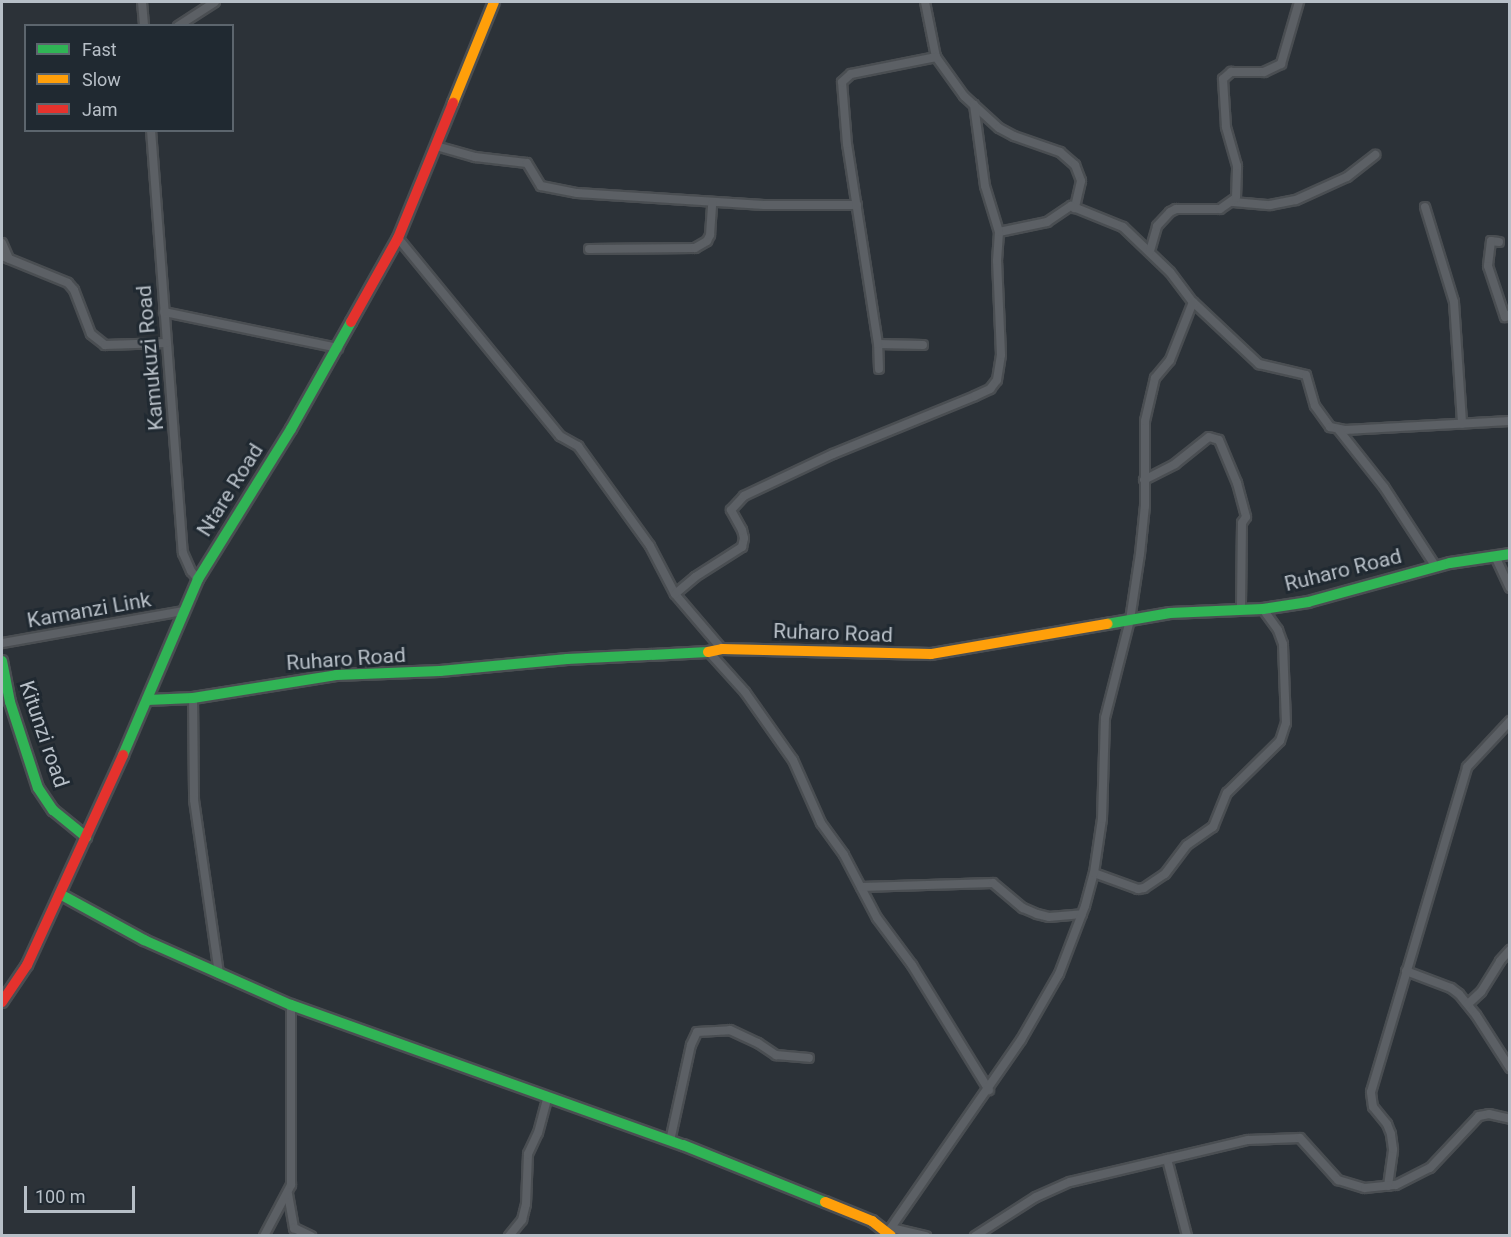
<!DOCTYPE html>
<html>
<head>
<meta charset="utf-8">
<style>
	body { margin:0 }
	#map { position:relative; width:1511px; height:1237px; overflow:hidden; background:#2c3238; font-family:Roboto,sans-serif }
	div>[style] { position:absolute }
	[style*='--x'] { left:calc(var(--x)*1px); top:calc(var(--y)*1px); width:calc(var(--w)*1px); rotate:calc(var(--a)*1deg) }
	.roads { filter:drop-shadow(2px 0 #4a4e52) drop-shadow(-2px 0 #4a4e52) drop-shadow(0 2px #4a4e52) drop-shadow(0 -2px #4a4e52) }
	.street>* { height:8px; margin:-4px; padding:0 4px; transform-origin:4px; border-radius:4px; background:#5c6065 }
	.fast>* { height:10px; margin:-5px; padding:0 5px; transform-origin:5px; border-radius:5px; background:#30b455 }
	.slow>* { height:10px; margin:-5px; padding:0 5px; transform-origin:5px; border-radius:5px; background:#ff9f0a }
	.jam>* { height:10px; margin:-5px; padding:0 5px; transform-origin:5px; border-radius:5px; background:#e5322d }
	span { translate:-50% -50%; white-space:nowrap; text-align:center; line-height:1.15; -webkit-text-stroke:6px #202931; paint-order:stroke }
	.street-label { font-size:21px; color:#b7bfc7 }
	.frame { position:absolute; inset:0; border:3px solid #b7bfc7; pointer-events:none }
	.legend { position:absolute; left:24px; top:24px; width:210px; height:108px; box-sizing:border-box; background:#202931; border:2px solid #5c656d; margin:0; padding:8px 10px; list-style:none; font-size:18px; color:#b7bfc7 }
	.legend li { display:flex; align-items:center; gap:12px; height:30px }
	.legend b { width:30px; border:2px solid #5c656d }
	.scale { position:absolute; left:24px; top:1186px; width:111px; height:27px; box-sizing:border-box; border:3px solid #b7bfc7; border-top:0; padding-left:8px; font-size:18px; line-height:21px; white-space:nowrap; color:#b7bfc7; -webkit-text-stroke:4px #202931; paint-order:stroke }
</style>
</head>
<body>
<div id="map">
	<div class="roads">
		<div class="street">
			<div style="--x:142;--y:2;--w:24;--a:85"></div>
			<div style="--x:925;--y:2;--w:56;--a:78.7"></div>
			<div style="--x:936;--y:57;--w:48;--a:54.3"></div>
			<div style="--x:964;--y:96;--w:47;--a:42.4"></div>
			<div style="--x:999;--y:128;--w:17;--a:28"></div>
			<div style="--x:1014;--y:136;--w:49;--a:19.2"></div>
			<div style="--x:1060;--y:152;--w:20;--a:41"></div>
			<div style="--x:1075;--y:165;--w:17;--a:69"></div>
			<div style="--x:1081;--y:181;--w:28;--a:103"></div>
			<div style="--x:178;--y:26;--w:44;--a:-33"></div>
			<div style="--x:151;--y:130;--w:424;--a:85.7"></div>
			<div style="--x:183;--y:553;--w:20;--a:66"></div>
			<div style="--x:191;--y:571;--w:11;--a:49"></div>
			<div style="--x:436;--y:146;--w:41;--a:15.8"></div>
			<div style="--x:475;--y:157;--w:52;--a:6.6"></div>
			<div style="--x:527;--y:163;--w:27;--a:59"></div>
			<div style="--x:541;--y:186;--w:37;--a:11"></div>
			<div style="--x:577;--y:193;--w:187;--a:3.7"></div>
			<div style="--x:764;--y:205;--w:93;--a:0"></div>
			<div style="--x:1233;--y:202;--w:37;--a:5"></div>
			<div style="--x:1270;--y:205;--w:26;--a:-11"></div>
			<div style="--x:1296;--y:200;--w:56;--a:-24.3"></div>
			<div style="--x:1347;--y:177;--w:36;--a:-38"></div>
			<div style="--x:1425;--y:207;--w:99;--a:73"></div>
			<div style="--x:1454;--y:302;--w:122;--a:86.2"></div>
			<div style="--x:999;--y:232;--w:49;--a:-11.8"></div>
			<div style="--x:1047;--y:222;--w:29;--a:-34"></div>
			<div style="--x:1071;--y:206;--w:56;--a:22"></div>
			<div style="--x:1123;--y:227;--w:65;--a:43.8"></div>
			<div style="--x:1170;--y:272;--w:38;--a:53"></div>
			<div style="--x:1193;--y:302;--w:91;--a:43.2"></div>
			<div style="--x:1259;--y:364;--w:48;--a:13.2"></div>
			<div style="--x:1306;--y:375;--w:32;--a:74"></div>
			<div style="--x:1315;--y:406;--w:26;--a:54"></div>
			<div style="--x:1330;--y:427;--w:15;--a:11"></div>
			<div style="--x:1345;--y:430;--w:165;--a:-3.1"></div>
			<div style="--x:398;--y:238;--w:256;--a:50.7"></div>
			<div style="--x:560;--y:436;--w:21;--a:29"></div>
			<div style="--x:578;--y:446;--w:123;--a:54.2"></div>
			<div style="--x:650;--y:546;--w:54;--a:62.5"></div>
			<div style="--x:675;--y:594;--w:72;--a:49.5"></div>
			<div style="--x:1499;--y:242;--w:8;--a:-173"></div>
			<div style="--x:1491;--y:241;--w:25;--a:97"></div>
			<div style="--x:1488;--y:266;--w:54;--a:71.6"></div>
			<div style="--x:1505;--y:317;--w:6;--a:-31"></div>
			<div style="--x:2;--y:243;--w:17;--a:66"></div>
			<div style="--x:589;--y:249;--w:106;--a:-0.5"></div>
			<div style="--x:695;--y:248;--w:14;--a:-30"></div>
			<div style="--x:707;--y:241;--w:7;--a:-63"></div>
			<div style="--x:710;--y:235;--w:32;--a:-86"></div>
			<div style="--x:1150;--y:251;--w:26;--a:-74"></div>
			<div style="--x:1157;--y:226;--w:19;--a:-47"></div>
			<div style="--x:1170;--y:212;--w:7;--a:-27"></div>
			<div style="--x:1176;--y:209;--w:44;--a:0"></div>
			<div style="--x:1220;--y:209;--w:19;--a:-35"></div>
			<div style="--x:1236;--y:198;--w:32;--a:-88"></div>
			<div style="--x:1237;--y:166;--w:41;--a:-105.8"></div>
			<div style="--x:1226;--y:127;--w:48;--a:-93.6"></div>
			<div style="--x:1223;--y:79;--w:11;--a:-41"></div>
			<div style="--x:1231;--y:72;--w:33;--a:0"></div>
			<div style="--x:1264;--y:72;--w:19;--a:-25"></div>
			<div style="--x:1281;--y:64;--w:65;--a:-73.8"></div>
			<div style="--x:2;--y:256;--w:71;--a:22.2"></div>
			<div style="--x:68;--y:283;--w:9;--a:49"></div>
			<div style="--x:74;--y:290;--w:47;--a:68.9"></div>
			<div style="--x:91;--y:334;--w:18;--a:38"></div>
			<div style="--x:105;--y:345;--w:61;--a:-1.9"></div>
			<div style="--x:164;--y:312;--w:178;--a:11.7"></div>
			<div style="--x:878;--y:344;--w:45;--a:1.3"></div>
			<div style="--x:879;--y:369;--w:25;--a:-92"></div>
			<div style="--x:878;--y:344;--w:202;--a:-98.8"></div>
			<div style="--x:847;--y:144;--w:62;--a:-94.6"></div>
			<div style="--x:842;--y:82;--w:12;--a:-42"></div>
			<div style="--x:851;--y:74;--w:87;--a:-11.3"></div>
			<div style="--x:1338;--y:429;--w:74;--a:51.6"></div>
			<div style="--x:1384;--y:487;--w:95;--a:57"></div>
			<div style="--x:1144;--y:480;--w:35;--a:-27"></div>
			<div style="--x:1175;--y:464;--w:43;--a:-38.5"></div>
			<div style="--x:1209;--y:437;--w:10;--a:17"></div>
			<div style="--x:1219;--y:440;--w:47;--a:67.3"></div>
			<div style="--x:1237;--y:483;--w:35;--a:75"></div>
			<div style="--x:1246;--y:517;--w:7;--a:124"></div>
			<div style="--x:1242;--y:523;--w:86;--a:90.7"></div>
			<div style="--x:1495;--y:556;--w:35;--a:65"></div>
			<div style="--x:675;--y:594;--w:26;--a:-40"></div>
			<div style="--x:695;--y:577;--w:56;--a:-32.6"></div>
			<div style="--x:742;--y:547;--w:9;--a:-77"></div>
			<div style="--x:744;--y:538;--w:8;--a:-104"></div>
			<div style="--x:742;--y:530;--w:23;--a:-119"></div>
			<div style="--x:731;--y:510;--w:19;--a:-47"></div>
			<div style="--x:744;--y:496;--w:98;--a:-25.3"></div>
			<div style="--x:833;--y:454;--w:153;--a:-22.2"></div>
			<div style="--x:975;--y:396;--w:17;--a:-25"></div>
			<div style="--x:990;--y:389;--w:11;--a:-52"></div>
			<div style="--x:997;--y:380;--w:25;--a:-81"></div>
			<div style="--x:1001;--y:355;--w:94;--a:-92.4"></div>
			<div style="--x:997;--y:261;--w:29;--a:-86"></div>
			<div style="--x:999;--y:232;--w:48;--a:-106.9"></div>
			<div style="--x:985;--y:186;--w:82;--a:-97.7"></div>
			<div style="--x:2;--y:643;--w:185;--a:-10"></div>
			<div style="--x:709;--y:652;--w:54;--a:48"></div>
			<div style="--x:745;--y:692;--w:83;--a:54.8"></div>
			<div style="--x:793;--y:760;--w:69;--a:66"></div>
			<div style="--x:821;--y:823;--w:39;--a:54"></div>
			<div style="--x:844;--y:855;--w:71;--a:62.4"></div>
			<div style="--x:877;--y:918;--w:59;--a:53.3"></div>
			<div style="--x:912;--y:965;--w:147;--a:58.4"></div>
			<div style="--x:193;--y:698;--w:102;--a:89.4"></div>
			<div style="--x:194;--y:800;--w:176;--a:81.8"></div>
			<div style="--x:1094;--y:873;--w:47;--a:20"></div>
			<div style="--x:1138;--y:889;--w:6;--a:-9"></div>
			<div style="--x:1144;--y:888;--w:25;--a:-34"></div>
			<div style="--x:1165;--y:874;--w:36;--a:-53"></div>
			<div style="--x:1187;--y:845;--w:32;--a:-35"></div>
			<div style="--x:1213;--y:827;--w:37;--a:-68"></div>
			<div style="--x:1227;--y:793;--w:74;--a:-44.5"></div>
			<div style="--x:1280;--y:741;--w:19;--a:-72"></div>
			<div style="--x:1286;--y:723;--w:79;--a:-92.2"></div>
			<div style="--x:1283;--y:644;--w:15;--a:-110"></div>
			<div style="--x:1278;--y:630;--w:26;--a:-126"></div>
			<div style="--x:861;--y:887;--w:132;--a:-1.7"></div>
			<div style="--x:993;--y:883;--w:39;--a:40"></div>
			<div style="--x:1023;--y:908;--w:15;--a:23"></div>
			<div style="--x:1037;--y:914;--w:12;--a:14"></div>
			<div style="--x:1049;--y:917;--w:33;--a:-5"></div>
			<div style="--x:1406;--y:971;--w:48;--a:20.7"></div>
			<div style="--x:1451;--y:988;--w:10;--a:37"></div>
			<div style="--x:1459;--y:994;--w:27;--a:51"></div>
			<div style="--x:1476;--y:1015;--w:63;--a:57.3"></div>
			<div style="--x:1468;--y:1004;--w:18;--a:-43"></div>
			<div style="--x:1481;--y:992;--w:36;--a:-58"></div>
			<div style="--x:1500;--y:961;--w:15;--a:-48"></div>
			<div style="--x:670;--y:1141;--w:98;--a:-77.7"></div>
			<div style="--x:691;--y:1045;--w:14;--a:-65"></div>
			<div style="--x:697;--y:1032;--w:33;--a:-3"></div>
			<div style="--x:730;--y:1030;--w:31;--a:25"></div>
			<div style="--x:758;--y:1043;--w:22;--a:34"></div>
			<div style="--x:776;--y:1055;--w:33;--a:5"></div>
			<div style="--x:1167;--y:1159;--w:80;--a:75.4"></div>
			<div style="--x:1388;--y:1186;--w:37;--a:-82"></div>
			<div style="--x:1393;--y:1149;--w:15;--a:-98"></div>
			<div style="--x:1391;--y:1134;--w:11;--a:-112"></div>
			<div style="--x:1387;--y:1124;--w:22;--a:-129"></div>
			<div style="--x:1373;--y:1107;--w:15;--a:-98"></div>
			<div style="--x:1371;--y:1092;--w:339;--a:-73.5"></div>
			<div style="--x:1467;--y:767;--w:63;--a:-46.9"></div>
			<div style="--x:288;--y:1194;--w:35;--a:80"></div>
			<div style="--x:294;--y:1228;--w:19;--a:25"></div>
			<div style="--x:891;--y:1228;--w:36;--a:13"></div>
			<div style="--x:888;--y:1232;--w:234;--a:-55.3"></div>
			<div style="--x:1021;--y:1040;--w:76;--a:-60.1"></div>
			<div style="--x:1059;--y:974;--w:73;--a:-69.1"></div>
			<div style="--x:1085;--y:906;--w:34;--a:-75"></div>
			<div style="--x:1094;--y:873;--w:55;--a:-81.6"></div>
			<div style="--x:1102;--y:819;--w:101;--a:-88.3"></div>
			<div style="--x:1105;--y:718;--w:101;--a:-75.7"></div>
			<div style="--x:1130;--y:620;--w:67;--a:-81.4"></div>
			<div style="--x:1140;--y:554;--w:48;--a:-84.1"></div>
			<div style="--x:1145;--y:506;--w:85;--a:-90"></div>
			<div style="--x:1145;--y:421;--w:44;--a:-76.9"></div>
			<div style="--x:1155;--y:378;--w:23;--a:-50"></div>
			<div style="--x:1170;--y:360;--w:62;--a:-68.4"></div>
			<div style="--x:264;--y:1236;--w:58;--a:-62.1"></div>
			<div style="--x:291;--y:1185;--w:180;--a:-90"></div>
			<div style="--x:509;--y:1236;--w:21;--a:-51"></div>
			<div style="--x:522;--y:1220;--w:16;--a:-76"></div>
			<div style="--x:526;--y:1204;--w:50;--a:-87.7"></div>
			<div style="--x:528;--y:1154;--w:23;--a:-65"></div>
			<div style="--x:538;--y:1133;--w:35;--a:-75"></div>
			<div style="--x:975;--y:1236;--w:72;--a:-32.6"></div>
			<div style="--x:1036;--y:1197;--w:37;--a:-24"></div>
			<div style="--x:1070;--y:1182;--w:183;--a:-13.3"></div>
			<div style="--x:1248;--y:1140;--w:52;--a:-2.2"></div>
			<div style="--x:1300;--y:1138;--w:57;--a:47.9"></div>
			<div style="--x:1338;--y:1180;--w:28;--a:17"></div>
			<div style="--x:1365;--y:1188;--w:31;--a:-6"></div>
			<div style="--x:1396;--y:1185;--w:38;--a:-27"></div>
			<div style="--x:1430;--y:1168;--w:71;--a:-46.7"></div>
			<div style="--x:1479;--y:1116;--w:10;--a:-11"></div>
			<div style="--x:1489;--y:1114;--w:22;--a:13"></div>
		</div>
		<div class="fast">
			<div style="--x:1107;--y:624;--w:64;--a:-9.9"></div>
			<div style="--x:1170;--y:613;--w:93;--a:-2.5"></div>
			<div style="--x:1263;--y:609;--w:46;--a:-8.8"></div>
			<div style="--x:1308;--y:602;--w:147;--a:-15.4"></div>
			<div style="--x:1450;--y:563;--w:61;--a:-8.5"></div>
			<div style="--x:2;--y:661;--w:42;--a:79"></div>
			<div style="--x:10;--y:702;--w:90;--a:72"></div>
			<div style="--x:38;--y:788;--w:27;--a:56"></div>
			<div style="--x:53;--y:810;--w:43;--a:39.3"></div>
			<div style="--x:147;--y:700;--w:46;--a:-2.5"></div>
			<div style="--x:193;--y:698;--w:145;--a:-9.1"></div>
			<div style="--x:336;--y:675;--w:104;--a:-2.2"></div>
			<div style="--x:440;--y:671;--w:128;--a:-5.4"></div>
			<div style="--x:567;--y:659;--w:141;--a:-2.8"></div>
			<div style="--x:123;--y:755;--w:191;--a:-66.9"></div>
			<div style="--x:198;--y:579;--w:176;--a:-58.2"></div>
			<div style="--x:291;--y:429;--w:123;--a:-60.7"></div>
			<div style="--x:60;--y:894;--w:96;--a:28.7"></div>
			<div style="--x:144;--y:940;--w:161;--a:23.9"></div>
			<div style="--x:291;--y:1005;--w:416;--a:19.7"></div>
			<div style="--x:683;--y:1145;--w:153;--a:21.9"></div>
		</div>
		<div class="slow">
			<div style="--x:453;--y:103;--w:109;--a:-67.9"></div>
			<div style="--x:708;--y:652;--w:14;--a:-12"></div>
			<div style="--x:722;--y:649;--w:209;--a:1.4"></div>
			<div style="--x:931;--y:654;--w:179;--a:-9.7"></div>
			<div style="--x:825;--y:1202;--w:51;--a:22"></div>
			<div style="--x:872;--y:1221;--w:24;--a:38"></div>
		</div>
		<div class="jam">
			<div style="--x:351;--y:322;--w:96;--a:-60.8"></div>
			<div style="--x:398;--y:238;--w:146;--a:-67.8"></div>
			<div style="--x:2;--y:1002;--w:45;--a:-56"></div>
			<div style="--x:27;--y:965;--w:231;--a:-65.4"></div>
		</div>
	</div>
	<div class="street-label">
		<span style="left:150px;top:358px;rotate:-95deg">Kamukuzi Road</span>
		<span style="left:230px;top:490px;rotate:-58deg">Ntare Road</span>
		<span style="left:1343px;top:570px;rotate:-14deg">Ruharo Road</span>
		<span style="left:89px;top:610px;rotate:-10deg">Kamanzi Link</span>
		<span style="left:833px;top:633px;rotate:2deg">Ruharo Road</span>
		<span style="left:346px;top:659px;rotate:-4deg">Ruharo Road</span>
		<span style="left:44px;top:734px;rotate:71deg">Kitunzi road</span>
	</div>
	<div class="frame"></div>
	<ul class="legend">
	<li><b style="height:8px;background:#30b455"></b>Fast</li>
	<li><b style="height:8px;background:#ff9f0a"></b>Slow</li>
	<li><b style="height:8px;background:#e5322d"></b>Jam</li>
	</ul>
	<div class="scale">100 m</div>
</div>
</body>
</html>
